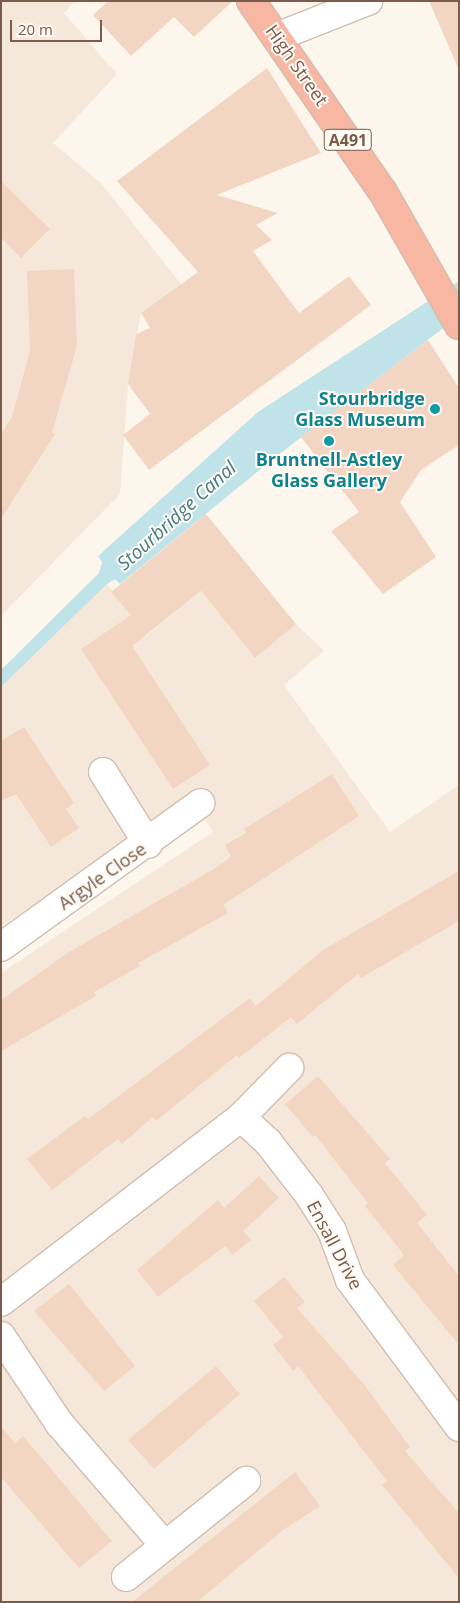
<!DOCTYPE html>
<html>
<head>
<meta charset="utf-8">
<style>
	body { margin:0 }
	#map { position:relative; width:460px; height:1603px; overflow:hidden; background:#fdf6ec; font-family:"Open Sans",sans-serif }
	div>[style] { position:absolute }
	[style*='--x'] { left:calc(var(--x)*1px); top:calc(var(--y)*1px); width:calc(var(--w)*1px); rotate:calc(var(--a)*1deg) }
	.residential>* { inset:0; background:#f5e8da }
	.water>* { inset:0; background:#bfe3e8 }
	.building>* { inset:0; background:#f3d5c3 }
	.roads { filter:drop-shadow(1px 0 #d1beb0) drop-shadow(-1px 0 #d1beb0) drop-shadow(0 1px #d1beb0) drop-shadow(0 -1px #d1beb0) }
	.street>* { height:28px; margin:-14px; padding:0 14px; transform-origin:14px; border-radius:14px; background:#fff }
	.highway>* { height:28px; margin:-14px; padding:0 14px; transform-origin:14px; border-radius:14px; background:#f7b7a3 }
	.dots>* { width:14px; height:14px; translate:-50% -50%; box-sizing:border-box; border:2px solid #fffaf3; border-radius:50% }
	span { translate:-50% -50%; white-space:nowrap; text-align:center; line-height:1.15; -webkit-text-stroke:4px #fffaf3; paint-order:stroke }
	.shield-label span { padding:1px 4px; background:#fffaf3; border:1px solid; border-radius:4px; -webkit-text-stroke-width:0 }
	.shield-label { font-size:16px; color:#7a5c4d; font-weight:700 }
	.street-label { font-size:18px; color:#7a5c4d }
	.culture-label { font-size:18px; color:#0d838f; font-weight:700 }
	.right { translate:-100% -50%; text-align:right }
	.water-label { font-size:19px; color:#437c86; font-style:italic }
	.frame { position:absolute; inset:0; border:2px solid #7a5c4d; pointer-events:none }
	.scale { position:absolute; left:10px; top:20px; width:92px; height:22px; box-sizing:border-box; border:2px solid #7a5c4d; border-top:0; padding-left:6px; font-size:15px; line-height:18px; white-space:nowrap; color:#7a5c4d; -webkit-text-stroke:4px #fffaf3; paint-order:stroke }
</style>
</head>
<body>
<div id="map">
	<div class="residential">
		<div style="clip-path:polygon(1px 1px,75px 1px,64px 13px,117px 74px,53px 143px,101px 183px,181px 284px,141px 313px,128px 384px,120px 494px,1px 616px)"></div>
		<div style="clip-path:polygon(107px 584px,147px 635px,201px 591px,255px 657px,296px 624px,324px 651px,284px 685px,390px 832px,459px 785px,459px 1599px,455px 1602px,1px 1602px,1px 973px,213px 832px,191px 797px,168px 814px,148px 820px,113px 766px,90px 781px,125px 835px,127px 846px,1px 926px,1px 687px)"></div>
	</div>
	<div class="water">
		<div style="clip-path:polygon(459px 281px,459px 316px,273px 459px,120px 584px,115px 579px,107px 584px,1px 687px,1px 670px,99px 573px,102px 562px,98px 556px,258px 412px)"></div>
	</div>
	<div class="building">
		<div style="clip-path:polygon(108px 1px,233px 1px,194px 37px,174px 17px,131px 56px,93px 15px)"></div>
		<div style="clip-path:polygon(429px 1px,459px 1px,459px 70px)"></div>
		<div style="clip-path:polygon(267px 68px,321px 153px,217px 195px,278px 213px,256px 225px,272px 240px,253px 251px,299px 313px,349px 276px,371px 305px,149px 470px,123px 435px,150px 414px,128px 384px,136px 334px,150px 328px,141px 313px,198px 272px,117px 181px)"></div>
		<div style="clip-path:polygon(1px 181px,50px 229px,21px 258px,1px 238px)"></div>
		<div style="clip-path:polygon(74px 269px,77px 346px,52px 433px,55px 434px,1px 519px,1px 434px,12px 417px,30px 351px,27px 271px)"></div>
		<div style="clip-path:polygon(428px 340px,459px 388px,459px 445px,421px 470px,400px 502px,436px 557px,383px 594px,331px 531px,359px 512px,301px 437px)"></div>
		<div style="clip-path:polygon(206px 514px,296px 624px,255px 658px,201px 591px,132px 646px,210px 765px,173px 789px,81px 649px,131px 615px,111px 592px)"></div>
		<div style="clip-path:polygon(24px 727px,74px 803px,66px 809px,79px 828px,51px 847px,16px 794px,1px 801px,1px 741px)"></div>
		<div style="clip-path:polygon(332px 774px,359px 816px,223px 905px,228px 913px,138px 963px,140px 966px,94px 992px,96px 996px,1px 1051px,1px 1000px,69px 952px,214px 869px,231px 857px,225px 845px,246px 833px,244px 829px)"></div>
		<div style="clip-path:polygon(459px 871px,459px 921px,361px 978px,358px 974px,297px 1024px,291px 1017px,239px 1058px,237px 1055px,156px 1121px,153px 1117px,122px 1144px,118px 1139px,52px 1190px,27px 1159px,85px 1116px,88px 1119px,250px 998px,256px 1006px,323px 950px)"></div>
		<div style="clip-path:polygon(318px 1076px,390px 1159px,385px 1163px,427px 1215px,417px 1223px,459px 1276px,459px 1345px,393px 1265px,404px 1255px,365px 1206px,368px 1203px,315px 1135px,313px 1137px,285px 1104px)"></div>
		<div style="clip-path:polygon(259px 1176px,279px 1198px,243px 1231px,251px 1240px,233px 1255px,225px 1246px,158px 1297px,137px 1270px,218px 1200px,224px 1208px)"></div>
		<div style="clip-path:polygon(284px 1277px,305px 1302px,297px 1308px,363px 1383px,410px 1447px,405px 1451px,459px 1513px,459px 1578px,382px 1485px,387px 1481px,298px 1366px,293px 1371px,273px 1345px,283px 1337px,254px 1301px)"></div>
		<div style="clip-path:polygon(69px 1284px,135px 1366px,104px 1391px,34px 1311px)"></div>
		<div style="clip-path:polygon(216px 1366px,240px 1394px,154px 1469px,128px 1440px)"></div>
		<div style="clip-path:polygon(1px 1427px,15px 1443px,23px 1436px,112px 1541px,79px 1568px,1px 1477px)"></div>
		<div style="clip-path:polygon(295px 1472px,320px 1506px,283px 1530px,197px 1602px,132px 1602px)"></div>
	</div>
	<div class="roads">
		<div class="street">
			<div style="--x:279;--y:36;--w:96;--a:-21.5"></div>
			<div style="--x:103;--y:772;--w:85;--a:58"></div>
			<div style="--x:1;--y:947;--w:246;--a:-35.8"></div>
			<div style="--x:241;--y:1117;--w:69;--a:-45.6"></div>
			<div style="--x:1;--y:1302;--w:303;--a:-37.6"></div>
			<div style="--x:241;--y:1117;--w:37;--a:43"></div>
			<div style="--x:268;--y:1142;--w:67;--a:52.3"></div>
			<div style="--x:309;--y:1195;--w:43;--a:57.4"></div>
			<div style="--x:332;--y:1231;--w:52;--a:69.8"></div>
			<div style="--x:350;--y:1280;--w:183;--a:53.4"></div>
			<div style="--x:1;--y:1336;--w:105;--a:56.3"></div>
			<div style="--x:59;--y:1423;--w:162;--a:49.2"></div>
			<div style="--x:126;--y:1577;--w:154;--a:-38.7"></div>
		</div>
		<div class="highway">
			<div style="--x:251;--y:1;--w:232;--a:55.4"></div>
			<div style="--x:383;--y:192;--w:153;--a:60.3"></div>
		</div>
	</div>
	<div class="dots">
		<div style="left:435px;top:409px;background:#0f9aa8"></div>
		<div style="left:329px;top:441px;background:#0f9aa8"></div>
	</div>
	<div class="shield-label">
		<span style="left:348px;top:140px">A491</span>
	</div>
	<div class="street-label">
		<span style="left:297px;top:65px;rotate:55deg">High Street</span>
		<span style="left:102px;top:876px;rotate:-35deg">Argyle Close</span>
		<span style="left:335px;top:1245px;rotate:62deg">Ensall Drive</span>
	</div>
	<div class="culture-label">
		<span class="right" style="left:425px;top:409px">Stourbridge<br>Glass Museum</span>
		<span style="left:329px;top:470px">Bruntnell-Astley<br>Glass Gallery</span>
	</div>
	<div class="water-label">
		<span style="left:177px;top:516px;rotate:-42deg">Stourbridge Canal</span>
	</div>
	<div class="frame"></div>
	<div class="scale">20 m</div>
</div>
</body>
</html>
